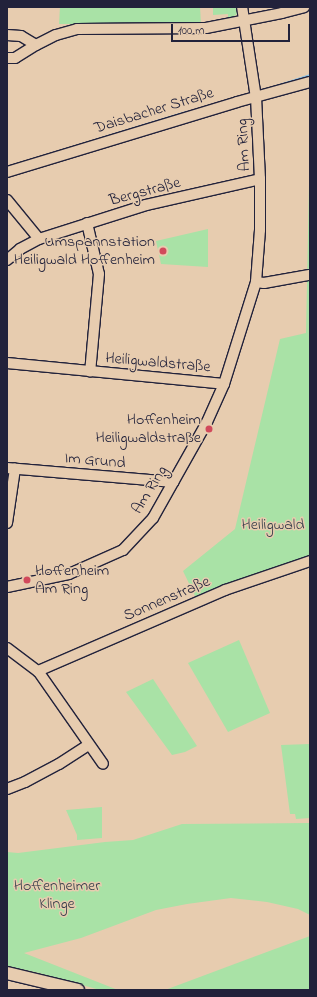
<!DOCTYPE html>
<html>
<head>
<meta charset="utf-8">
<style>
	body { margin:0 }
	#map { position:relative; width:317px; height:997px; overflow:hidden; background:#e7ccaf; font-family:"Indie Flower",sans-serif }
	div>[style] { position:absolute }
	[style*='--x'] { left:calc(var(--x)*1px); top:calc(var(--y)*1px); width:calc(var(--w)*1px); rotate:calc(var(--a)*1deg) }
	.green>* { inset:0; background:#a9e2a6 }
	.stream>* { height:2.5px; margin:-1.25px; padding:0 1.25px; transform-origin:1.25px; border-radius:1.25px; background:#88c0e7 }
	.roads { filter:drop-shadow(1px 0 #22223b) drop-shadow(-1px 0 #22223b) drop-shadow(0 1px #22223b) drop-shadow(0 -1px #22223b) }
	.minor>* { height:10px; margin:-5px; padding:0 5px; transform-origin:5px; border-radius:5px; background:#e7ccaf }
	.major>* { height:12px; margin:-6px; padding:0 6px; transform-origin:6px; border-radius:6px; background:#e7ccaf }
	.dots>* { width:11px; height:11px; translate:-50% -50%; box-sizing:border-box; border:2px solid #e7ccaf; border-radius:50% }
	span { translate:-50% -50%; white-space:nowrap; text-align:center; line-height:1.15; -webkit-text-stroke:3px #e7ccaf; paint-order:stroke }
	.street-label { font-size:16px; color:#22223b }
	.poi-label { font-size:16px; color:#22223b }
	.right { translate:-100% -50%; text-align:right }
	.left { translate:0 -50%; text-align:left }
	.park-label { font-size:16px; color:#363f4b }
	.frame { position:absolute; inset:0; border:8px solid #22223b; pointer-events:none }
	.scale { position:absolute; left:171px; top:24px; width:119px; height:18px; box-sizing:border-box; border:2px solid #22223b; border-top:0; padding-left:5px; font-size:12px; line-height:14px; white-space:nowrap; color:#22223b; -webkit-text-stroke:3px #e7ccaf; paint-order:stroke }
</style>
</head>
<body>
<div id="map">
	<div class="green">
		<div style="clip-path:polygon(60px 7px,200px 7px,201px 24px,59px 24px)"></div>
		<div style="clip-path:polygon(213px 7px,236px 7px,237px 14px,228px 20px,228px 14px,213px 15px)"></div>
		<div style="clip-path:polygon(310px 134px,310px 564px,197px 600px,183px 571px,235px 529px,280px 339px,306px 333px)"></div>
		<div style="clip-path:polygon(208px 229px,208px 267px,161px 264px,156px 241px)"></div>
		<div style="clip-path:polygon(239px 640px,270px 713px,228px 732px,188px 663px)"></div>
		<div style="clip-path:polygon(153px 679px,197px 746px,185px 752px,172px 755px,126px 692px)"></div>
		<div style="clip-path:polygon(310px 744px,310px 818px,296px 819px,295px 814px,290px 814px,281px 745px)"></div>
		<div style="clip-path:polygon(102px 807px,102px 838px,77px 840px,77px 835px,66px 810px)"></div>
		<div style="clip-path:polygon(310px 823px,310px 915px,298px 909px,267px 902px,231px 898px,187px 904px,156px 910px,81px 938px,24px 953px,118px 990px,100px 990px,39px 973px,7px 966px,7px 852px,18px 853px,105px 842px,133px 840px,182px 824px)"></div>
		<div style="clip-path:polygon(310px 936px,310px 990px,165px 990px)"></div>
	</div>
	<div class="stream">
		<div style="--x:267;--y:89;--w:45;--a:-18"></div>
		<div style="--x:7;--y:167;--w:187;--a:-17.1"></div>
	</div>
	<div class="roads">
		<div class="minor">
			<div style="--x:7;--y:35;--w:14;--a:4"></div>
			<div style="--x:21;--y:36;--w:17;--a:31"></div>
			<div style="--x:7;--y:58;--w:8;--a:0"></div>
			<div style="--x:15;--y:58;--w:25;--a:-32"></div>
			<div style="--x:36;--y:45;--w:22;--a:-27"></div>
			<div style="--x:56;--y:35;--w:22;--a:-16"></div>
			<div style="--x:77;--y:29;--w:129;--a:-0.4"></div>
			<div style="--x:206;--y:28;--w:77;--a:-11.2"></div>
			<div style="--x:282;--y:13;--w:23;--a:-15"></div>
			<div style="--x:7;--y:172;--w:240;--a:-16.9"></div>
			<div style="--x:237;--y:102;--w:76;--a:-15.3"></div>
			<div style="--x:7;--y:200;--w:50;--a:50.6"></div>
			<div style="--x:87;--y:223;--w:52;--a:76.8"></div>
			<div style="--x:99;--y:274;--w:98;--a:95.2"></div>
			<div style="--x:7;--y:260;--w:17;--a:-40"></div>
			<div style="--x:20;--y:249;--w:21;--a:-28"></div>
			<div style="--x:39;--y:239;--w:112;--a:-17.6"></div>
			<div style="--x:146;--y:205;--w:117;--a:-12.8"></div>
			<div style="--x:256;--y:282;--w:8;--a:7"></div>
			<div style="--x:264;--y:283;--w:46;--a:-10.1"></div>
			<div style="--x:7;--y:363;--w:218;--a:5.5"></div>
			<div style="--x:7;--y:468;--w:167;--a:4.8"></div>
			<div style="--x:7;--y:523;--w:55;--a:-81.6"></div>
			<div style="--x:7;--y:587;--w:63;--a:-11.8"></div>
			<div style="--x:69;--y:574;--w:59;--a:-24"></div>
			<div style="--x:123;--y:550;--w:44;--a:-46.8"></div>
			<div style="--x:153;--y:518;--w:110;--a:-60.6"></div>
			<div style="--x:207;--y:422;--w:42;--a:-65.9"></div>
			<div style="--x:224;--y:384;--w:107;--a:-72.6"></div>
			<div style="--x:256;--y:282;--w:52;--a:-85.6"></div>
			<div style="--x:260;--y:230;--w:51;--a:-90"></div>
			<div style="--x:260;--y:179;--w:81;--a:-92.8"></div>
			<div style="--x:256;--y:98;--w:92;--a:-98.7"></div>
			<div style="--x:7;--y:648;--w:39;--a:37"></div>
			<div style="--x:38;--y:671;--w:113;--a:55"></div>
			<div style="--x:38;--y:671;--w:204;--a:-23.4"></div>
			<div style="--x:225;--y:590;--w:90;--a:-18.8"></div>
			<div style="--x:7;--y:789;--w:19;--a:-21"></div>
			<div style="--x:25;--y:782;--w:38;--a:-28"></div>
			<div style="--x:59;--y:764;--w:35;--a:-33"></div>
		</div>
		<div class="major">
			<div style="--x:7;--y:973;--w:73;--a:13.5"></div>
		</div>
	</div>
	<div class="dots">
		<div style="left:163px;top:251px;background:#d1495b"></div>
		<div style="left:209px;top:429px;background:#d1495b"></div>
		<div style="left:27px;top:580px;background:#d1495b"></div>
	</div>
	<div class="street-label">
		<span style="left:154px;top:111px;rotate:-17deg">Daisbacher Straße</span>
		<span style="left:244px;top:145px;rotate:-93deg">Am Ring</span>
		<span style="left:145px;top:192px;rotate:-15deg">Bergstraße</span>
		<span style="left:158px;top:363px;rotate:5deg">Heiligwaldstraße</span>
		<span style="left:95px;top:461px;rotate:5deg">Im Grund</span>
		<span style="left:150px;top:490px;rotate:-58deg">Am Ring</span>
		<span style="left:167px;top:599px;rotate:-23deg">Sonnenstraße</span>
	</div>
	<div class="poi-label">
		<span class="right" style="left:155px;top:251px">Umspannstation<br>Heiligwald Hoffenheim</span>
		<span class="right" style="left:201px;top:429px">Hoffenheim<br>Heiligwaldstraße</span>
		<span class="left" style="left:35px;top:580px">Hoffenheim<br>Am Ring</span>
	</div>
	<div class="park-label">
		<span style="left:273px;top:525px">Heiligwald</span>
		<span style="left:57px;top:895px">Hoffenheimer<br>Klinge</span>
	</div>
	<div class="frame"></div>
	<div class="scale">100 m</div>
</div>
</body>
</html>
